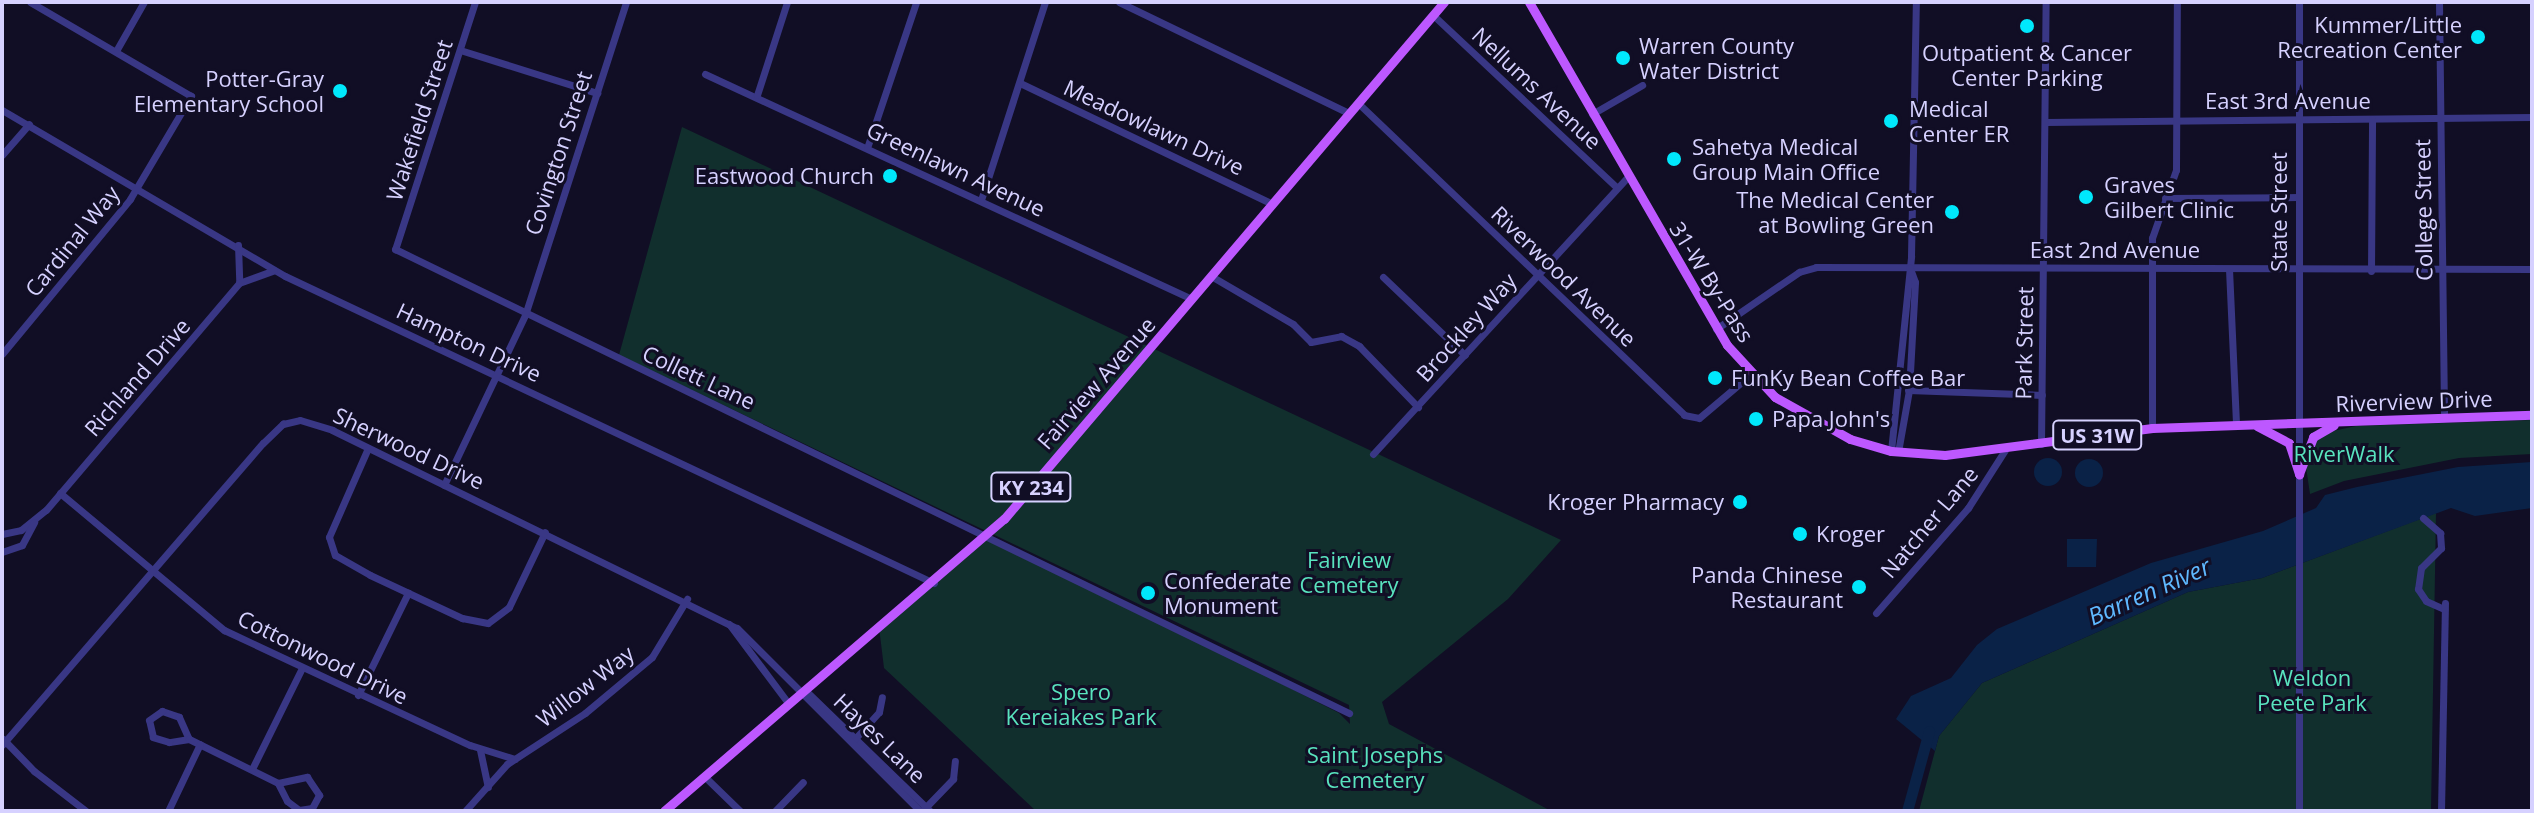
<!DOCTYPE html>
<html>
<head>
<meta charset="utf-8">
<style>
	body { margin:0 }
	#map { position:relative; width:2534px; height:813px; overflow:hidden; background:#110e25; font-family:"Open Sans",sans-serif }
	div>[style] { position:absolute }
	[style*='--x'] { left:calc(var(--x)*1px); top:calc(var(--y)*1px); width:calc(var(--w)*1px); rotate:calc(var(--a)*1deg) }
	.green>* { inset:0; background:#112f2d }
	.water>* { inset:0; background:#0a2247 }
	.round { border-radius:50% }
	.river>* { height:11px; margin:-5.5px; padding:0 5.5px; transform-origin:5.5px; border-radius:5.5px; background:#0a2247 }
	.minor>* { height:7px; margin:-3.5px; padding:0 3.5px; transform-origin:3.5px; border-radius:3.5px; background:#393785 }
	.major>* { height:9px; margin:-4.5px; padding:0 4.5px; transform-origin:4.5px; border-radius:4.5px; background:#bd58ff }
	.dots>* { width:22px; height:22px; translate:-50% -50%; box-sizing:border-box; border:4px solid #110e25; border-radius:50% }
	span { translate:-50% -50%; white-space:nowrap; text-align:center; line-height:1.15; -webkit-text-stroke:6px #110e25; paint-order:stroke }
	.shield-label span { padding:2px 6px; background:#110e25; border:2px solid; border-radius:6px; -webkit-text-stroke-width:0 }
	.shield-label { font-size:20px; color:#d6d1ff; font-weight:700 }
	.poi-label { font-size:22px; color:#d6d1ff }
	.right { translate:-100% -50%; text-align:right }
	.left { translate:0 -50%; text-align:left }
	.street-label { font-size:22px; color:#d6d1ff }
	.park-label { font-size:22px; color:#59e3be }
	.water-label { font-size:24px; color:#5fb8ff; font-style:italic }
	.frame { position:absolute; inset:0; border:4px solid #d6d1ff; pointer-events:none }
</style>
</head>
<body>
<div id="map">
	<div class="green">
		<div style="clip-path:polygon(682px 127px,1561px 540px,1508px 599px,1382px 702px,1389px 724px,1551px 811px,1036px 811px,884px 668px,879px 627px,988px 535px,1339px 713px,1350px 724px,1349px 705px,619px 355px)"></div>
		<div style="clip-path:polygon(2532px 420px,2532px 454px,2459px 458px,2344px 481px,2310px 494px,2306px 467px,2319px 434px,2356px 426px)"></div>
		<div style="clip-path:polygon(2436px 513px,2431px 811px,1919px 811px,1939px 736px,1982px 683px,2188px 592px,2262px 578px)"></div>
	</div>
	<div class="water">
		<div class="round" style="left:2034px;top:458px;width:28px;height:28px"></div>
		<div class="round" style="left:2075px;top:459px;width:28px;height:28px"></div>
		<div style="clip-path:polygon(2532px 462px,2532px 508px,2475px 516px,2451px 508px,2262px 578px,2188px 592px,1982px 683px,1939px 736px,1935px 751px,1896px 719px,1911px 696px,1951px 678px,1977px 645px,1997px 629px,2151px 563px,2263px 531px,2316px 508px,2325px 495px,2357px 487px,2458px 467px)"></div>
		<div style="clip-path:polygon(2067px 539px,2097px 539px,2096px 567px,2067px 567px)"></div>
	</div>
	<div class="river">
		<div style="--x:1907;--y:811;--w:83;--a:-74.6"></div>
	</div>
	<div class="minor">
		<div style="--x:475;--y:2;--w:260;--a:107.9"></div>
		<div style="--x:395;--y:249;--w:1061;--a:25.94"></div>
		<div style="--x:1119;--y:2;--w:255;--a:25.8"></div>
		<div style="--x:2299;--y:2;--w:809;--a:90"></div>
		<div style="--x:2439;--y:2;--w:415;--a:89.3"></div>
		<div style="--x:1433;--y:15;--w:251;--a:43.2"></div>
		<div style="--x:460;--y:50;--w:144;--a:17.4"></div>
		<div style="--x:116;--y:51;--w:56;--a:-60.3"></div>
		<div style="--x:705;--y:74;--w:536;--a:24.8"></div>
		<div style="--x:1020;--y:83;--w:280;--a:25.6"></div>
		<div style="--x:757;--y:95;--w:98;--a:-72.1"></div>
		<div style="--x:1358;--y:103;--w:451;--a:43.7"></div>
		<div style="--x:1684;--y:415;--w:15;--a:11"></div>
		<div style="--x:1699;--y:418;--w:68;--a:-40.2"></div>
		<div style="--x:2;--y:110;--w:328;--a:30.4"></div>
		<div style="--x:285;--y:276;--w:718;--a:25.32"></div>
		<div style="--x:1592;--y:114;--w:58;--a:-30.1"></div>
		<div style="--x:2045;--y:122;--w:487;--a:-0.6"></div>
		<div style="--x:867;--y:148;--w:154;--a:-71.4"></div>
		<div style="--x:2;--y:155;--w:41;--a:-48.9"></div>
		<div style="--x:2165;--y:198;--w:132;--a:-0.4"></div>
		<div style="--x:981;--y:200;--w:208;--a:-72.1"></div>
		<div style="--x:238;--y:245;--w:37;--a:88"></div>
		<div style="--x:2229;--y:269;--w:156;--a:87.4"></div>
		<div style="--x:2371;--y:271;--w:152;--a:-89.6"></div>
		<div style="--x:1211;--y:276;--w:95;--a:30.3"></div>
		<div style="--x:1293;--y:324;--w:25;--a:45"></div>
		<div style="--x:1311;--y:342;--w:31;--a:-11"></div>
		<div style="--x:1341;--y:336;--w:21;--a:29"></div>
		<div style="--x:1359;--y:346;--w:85;--a:46"></div>
		<div style="--x:1383;--y:277;--w:113;--a:43.6"></div>
		<div style="--x:1716;--y:329;--w:101;--a:-34.5"></div>
		<div style="--x:1799;--y:272;--w:18;--a:-16"></div>
		<div style="--x:1816;--y:267;--w:716;--a:0.16"></div>
		<div style="--x:2;--y:354;--w:201;--a:-50.4"></div>
		<div style="--x:130;--y:199;--w:120;--a:-59.4"></div>
		<div style="--x:191;--y:96;--w:186;--a:-149.7"></div>
		<div style="--x:1908;--y:390;--w:134;--a:2.1"></div>
		<div style="--x:2152;--y:428;--w:190;--a:-90"></div>
		<div style="--x:2152;--y:238;--w:72;--a:-70.6"></div>
		<div style="--x:2176;--y:170;--w:168;--a:-89.7"></div>
		<div style="--x:2041;--y:444;--w:442;--a:-89.4"></div>
		<div style="--x:368;--y:448;--w:97;--a:113.7"></div>
		<div style="--x:329;--y:537;--w:19;--a:72"></div>
		<div style="--x:335;--y:555;--w:40;--a:29.7"></div>
		<div style="--x:370;--y:575;--w:102;--a:25.1"></div>
		<div style="--x:462;--y:618;--w:26;--a:11"></div>
		<div style="--x:488;--y:623;--w:26;--a:-37"></div>
		<div style="--x:509;--y:607;--w:83;--a:-64.4"></div>
		<div style="--x:1891;--y:451;--w:196;--a:-84.1"></div>
		<div style="--x:1911;--y:256;--w:254;--a:-88.9"></div>
		<div style="--x:1898;--y:452;--w:63;--a:-79.9"></div>
		<div style="--x:1909;--y:390;--w:108;--a:-86.8"></div>
		<div style="--x:1915;--y:282;--w:15;--a:-110"></div>
		<div style="--x:1373;--y:454;--w:377;--a:-47.4"></div>
		<div style="--x:444;--y:485;--w:188;--a:-64.5"></div>
		<div style="--x:525;--y:315;--w:329;--a:-72.1"></div>
		<div style="--x:60;--y:493;--w:214;--a:39.9"></div>
		<div style="--x:224;--y:630;--w:272;--a:25.1"></div>
		<div style="--x:470;--y:745;--w:47;--a:17.3"></div>
		<div style="--x:2423;--y:518;--w:23;--a:41"></div>
		<div style="--x:2440;--y:533;--w:15;--a:86"></div>
		<div style="--x:2441;--y:548;--w:28;--a:135"></div>
		<div style="--x:2421;--y:568;--w:21;--a:98"></div>
		<div style="--x:2418;--y:589;--w:14;--a:56"></div>
		<div style="--x:2426;--y:601;--w:20;--a:24"></div>
		<div style="--x:2;--y:534;--w:19;--a:-12"></div>
		<div style="--x:21;--y:530;--w:32;--a:-39"></div>
		<div style="--x:46;--y:510;--w:298;--a:-49.6"></div>
		<div style="--x:239;--y:283;--w:37;--a:-20"></div>
		<div style="--x:2;--y:552;--w:21;--a:-19"></div>
		<div style="--x:22;--y:545;--w:26;--a:-62"></div>
		<div style="--x:1876;--y:613;--w:140;--a:-48.8"></div>
		<div style="--x:1968;--y:508;--w:69;--a:-57.5"></div>
		<div style="--x:729;--y:624;--w:99;--a:53.2"></div>
		<div style="--x:805;--y:690;--w:174;--a:44.1"></div>
		<div style="--x:358;--y:695;--w:114;--a:-63.9"></div>
		<div style="--x:162;--y:711;--w:18;--a:19"></div>
		<div style="--x:179;--y:717;--w:24;--a:66"></div>
		<div style="--x:189;--y:739;--w:20;--a:171"></div>
		<div style="--x:169;--y:742;--w:17;--a:-163"></div>
		<div style="--x:153;--y:737;--w:17;--a:-103"></div>
		<div style="--x:149;--y:720;--w:16;--a:-35"></div>
		<div style="--x:3;--y:739;--w:45;--a:45.9"></div>
		<div style="--x:34;--y:771;--w:66;--a:37.6"></div>
		<div style="--x:189;--y:739;--w:99;--a:26.3"></div>
		<div style="--x:852;--y:742;--w:40;--a:-48"></div>
		<div style="--x:879;--y:712;--w:15;--a:-79"></div>
		<div style="--x:2;--y:745;--w:399;--a:-49.2"></div>
		<div style="--x:263;--y:443;--w:28;--a:-44"></div>
		<div style="--x:283;--y:424;--w:17;--a:-13"></div>
		<div style="--x:300;--y:420;--w:34;--a:17"></div>
		<div style="--x:332;--y:430;--w:451;--a:26.1"></div>
		<div style="--x:737;--y:628;--w:259;--a:45"></div>
		<div style="--x:480;--y:750;--w:38;--a:78"></div>
		<div style="--x:252;--y:769;--w:113;--a:-63.7"></div>
		<div style="--x:704;--y:776;--w:50;--a:44.2"></div>
		<div style="--x:307;--y:777;--w:22;--a:56"></div>
		<div style="--x:319;--y:795;--w:15;--a:118"></div>
		<div style="--x:312;--y:808;--w:13;--a:171"></div>
		<div style="--x:299;--y:810;--w:15;--a:-143"></div>
		<div style="--x:287;--y:801;--w:20;--a:-117"></div>
		<div style="--x:278;--y:783;--w:30;--a:-12"></div>
		<div style="--x:924;--y:809;--w:42;--a:-46"></div>
		<div style="--x:953;--y:779;--w:18;--a:-84"></div>
		<div style="--x:168;--y:811;--w:74;--a:-64.5"></div>
		<div style="--x:465;--y:811;--w:63;--a:-48.2"></div>
		<div style="--x:507;--y:764;--w:93;--a:-33.2"></div>
		<div style="--x:585;--y:713;--w:87;--a:-39.9"></div>
		<div style="--x:652;--y:657;--w:68;--a:-58.9"></div>
		<div style="--x:775;--y:811;--w:40;--a:-46"></div>
		<div style="--x:2441;--y:811;--w:208;--a:-88.9"></div>
	</div>
	<div class="major">
		<div style="--x:1529;--y:2;--w:396;--a:60"></div>
		<div style="--x:1727;--y:345;--w:71;--a:47.3"></div>
		<div style="--x:1775;--y:397;--w:86;--a:29.2"></div>
		<div style="--x:1850;--y:439;--w:43;--a:16.3"></div>
		<div style="--x:1891;--y:451;--w:54;--a:4.2"></div>
		<div style="--x:1945;--y:455;--w:209;--a:-7.4"></div>
		<div style="--x:2152;--y:428;--w:380;--a:-2"></div>
		<div style="--x:2257;--y:426;--w:36;--a:28"></div>
		<div style="--x:2289;--y:443;--w:33;--a:72"></div>
		<div style="--x:2299;--y:474;--w:40;--a:-69"></div>
		<div style="--x:2313;--y:437;--w:24;--a:-30"></div>
		<div style="--x:664;--y:811;--w:448;--a:-40.7"></div>
		<div style="--x:1004;--y:519;--w:679;--a:-49.6"></div>
	</div>
	<div class="dots">
		<div style="left:2027px;top:26px;background:#00e8fc"></div>
		<div style="left:2478px;top:37px;background:#00e8fc"></div>
		<div style="left:1623px;top:58px;background:#00e8fc"></div>
		<div style="left:340px;top:91px;background:#00e8fc"></div>
		<div style="left:1891px;top:121px;background:#00e8fc"></div>
		<div style="left:1674px;top:159px;background:#00e8fc"></div>
		<div style="left:890px;top:176px;background:#00e8fc"></div>
		<div style="left:2086px;top:197px;background:#00e8fc"></div>
		<div style="left:1952px;top:212px;background:#00e8fc"></div>
		<div style="left:1715px;top:378px;background:#00e8fc"></div>
		<div style="left:1756px;top:419px;background:#00e8fc"></div>
		<div style="left:1740px;top:502px;background:#00e8fc"></div>
		<div style="left:1800px;top:534px;background:#00e8fc"></div>
		<div style="left:1859px;top:587px;background:#00e8fc"></div>
		<div style="left:1148px;top:593px;background:#00e8fc"></div>
	</div>
	<div class="shield-label">
		<span style="left:2097px;top:435px">US 31W</span>
		<span style="left:1031px;top:487px">KY 234</span>
	</div>
	<div class="poi-label">
		<span class="right" style="left:2462px;top:37px">Kummer/Little<br>Recreation Center</span>
		<span class="left" style="left:1639px;top:58px">Warren County<br>Water District</span>
		<span style="left:2027px;top:65px">Outpatient &amp; Cancer<br>Center Parking</span>
		<span class="right" style="left:324px;top:91px">Potter-Gray<br>Elementary School</span>
		<span class="left" style="left:1909px;top:121px">Medical<br>Center ER</span>
		<span class="left" style="left:1692px;top:159px">Sahetya Medical<br>Group Main Office</span>
		<span class="right" style="left:874px;top:176px">Eastwood Church</span>
		<span class="left" style="left:2104px;top:197px">Graves<br>Gilbert Clinic</span>
		<span class="right" style="left:1934px;top:212px">The Medical Center<br>at Bowling Green</span>
		<span class="left" style="left:1731px;top:378px">FunKy Bean Coffee Bar</span>
		<span class="left" style="left:1772px;top:419px">Papa John's</span>
		<span class="right" style="left:1724px;top:502px">Kroger Pharmacy</span>
		<span class="left" style="left:1816px;top:534px">Kroger</span>
		<span class="right" style="left:1843px;top:587px">Panda Chinese<br>Restaurant</span>
		<span class="left" style="left:1164px;top:593px">Confederate<br>Monument</span>
	</div>
	<div class="street-label">
		<span style="left:1537px;top:88px;rotate:43deg">Nellums Avenue</span>
		<span style="left:2288px;top:101px">East 3rd Avenue</span>
		<span style="left:419px;top:120px;rotate:-72deg">Wakefield Street</span>
		<span style="left:1154px;top:127px;rotate:25deg">Meadowlawn Drive</span>
		<span style="left:558px;top:153px;rotate:-72deg">Covington Street</span>
		<span style="left:956px;top:169px;rotate:25deg">Greenlawn Avenue</span>
		<span style="left:2423px;top:210px;rotate:-91deg">College Street</span>
		<span style="left:2279px;top:212px;rotate:-90deg">State Street</span>
		<span style="left:72px;top:241px;rotate:-51deg">Cardinal Way</span>
		<span style="left:2115px;top:250px">East 2nd Avenue</span>
		<span style="left:1564px;top:276px;rotate:44deg">Riverwood Avenue</span>
		<span style="left:1712px;top:282px;rotate:58deg">31-W By-Pass</span>
		<span style="left:1466px;top:327px;rotate:-48deg">Brockley Way</span>
		<span style="left:469px;top:342px;rotate:25deg">Hampton Drive</span>
		<span style="left:2024px;top:343px;rotate:-89deg">Park Street</span>
		<span style="left:137px;top:377px;rotate:-49deg">Richland Drive</span>
		<span style="left:699px;top:377px;rotate:25deg">Collett Lane</span>
		<span style="left:1096px;top:383px;rotate:-49deg">Fairview Avenue</span>
		<span style="left:2414px;top:401px;rotate:-2deg">Riverview Drive</span>
		<span style="left:409px;top:448px;rotate:25deg">Sherwood Drive</span>
		<span style="left:1929px;top:522px;rotate:-50deg">Natcher Lane</span>
		<span style="left:323px;top:657px;rotate:26deg">Cottonwood Drive</span>
		<span style="left:585px;top:686px;rotate:-38deg">Willow Way</span>
		<span style="left:880px;top:738px;rotate:44deg">Hayes Lane</span>
	</div>
	<div class="park-label">
		<span style="left:2344px;top:454px">RiverWalk</span>
		<span style="left:1349px;top:572px">Fairview<br>Cemetery</span>
		<span style="left:2312px;top:690px">Weldon<br>Peete Park</span>
		<span style="left:1081px;top:704px">Spero<br>Kereiakes Park</span>
		<span style="left:1375px;top:767px">Saint Josephs<br>Cemetery</span>
	</div>
	<div class="water-label">
		<span style="left:2149px;top:591px;rotate:-24deg">Barren River</span>
	</div>
	<div class="frame"></div>
</div>
</body>
</html>
